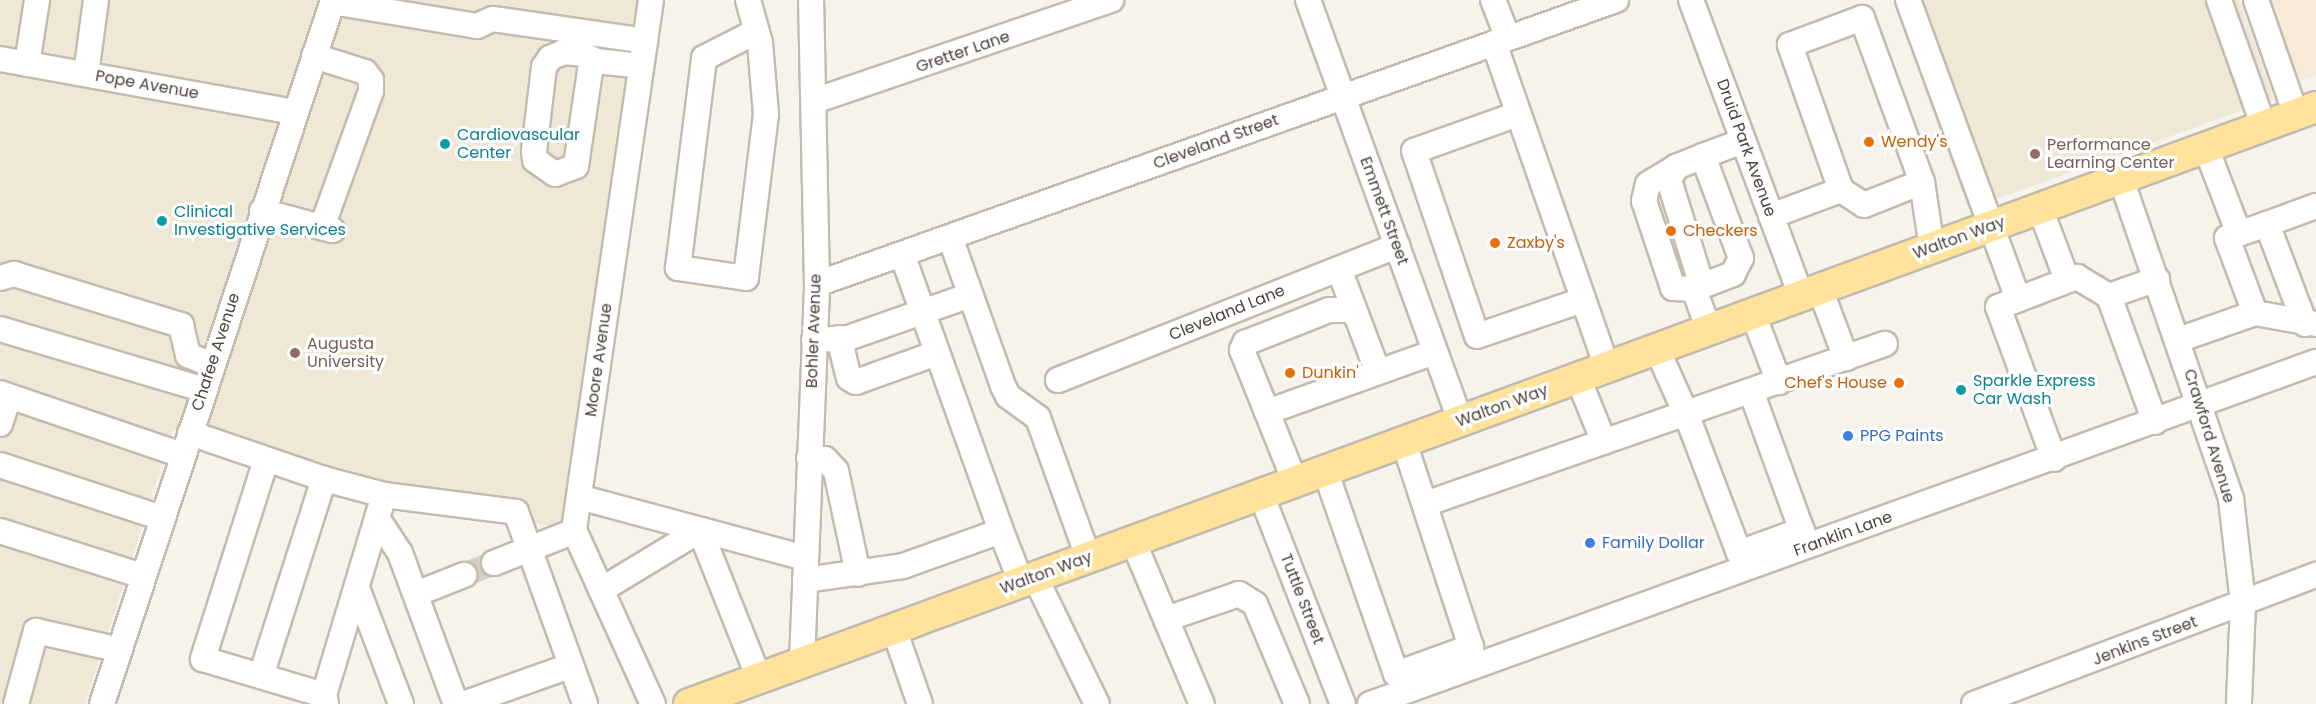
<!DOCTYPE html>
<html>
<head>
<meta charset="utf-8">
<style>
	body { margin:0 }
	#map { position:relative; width:2316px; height:704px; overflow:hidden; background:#f6f3ec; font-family:Poppins,sans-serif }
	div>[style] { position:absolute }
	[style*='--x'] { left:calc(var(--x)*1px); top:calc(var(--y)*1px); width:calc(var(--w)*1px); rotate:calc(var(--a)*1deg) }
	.commercial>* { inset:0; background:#f7ead8 }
	.education>* { inset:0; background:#efe8d6 }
	.minor-tunnel>* { height:24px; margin-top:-12px; transform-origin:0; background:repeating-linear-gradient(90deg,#d4d0c8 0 24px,transparent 0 36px) }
	.roads { filter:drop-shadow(2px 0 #c2bbae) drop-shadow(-2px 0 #c2bbae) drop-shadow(0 2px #c2bbae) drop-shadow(0 -2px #c2bbae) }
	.minor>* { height:24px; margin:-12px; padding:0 12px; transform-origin:12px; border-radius:12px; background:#fff }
	.major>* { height:30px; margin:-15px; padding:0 15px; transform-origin:15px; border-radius:15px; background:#ffe39c }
	.dots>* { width:16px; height:16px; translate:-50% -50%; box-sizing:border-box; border:3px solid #fff; border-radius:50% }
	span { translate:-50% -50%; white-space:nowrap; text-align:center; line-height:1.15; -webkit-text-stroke:6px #fff; paint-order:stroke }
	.street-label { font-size:16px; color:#4b4439 }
	.culture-label { font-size:16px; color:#0d838f }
	.left { translate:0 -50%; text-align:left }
	.food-label { font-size:16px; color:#c56008 }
	.right { translate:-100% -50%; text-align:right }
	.education-label { font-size:16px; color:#785e54 }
	.shop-label { font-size:16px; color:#366cbe }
</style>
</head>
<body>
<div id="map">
	<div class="commercial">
		<div style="clip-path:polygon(2246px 0,2316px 0,2316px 75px,2279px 88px)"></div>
	</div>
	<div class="education">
		<div style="clip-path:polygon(0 0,643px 0,568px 531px,173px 430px,85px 704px,0 704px)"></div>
		<div style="clip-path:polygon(1893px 0,2239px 0,2274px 99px,1968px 209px)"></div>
	</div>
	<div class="minor-tunnel">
		<div style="--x:464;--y:575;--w:32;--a:-22"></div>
	</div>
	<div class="roads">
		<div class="minor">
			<div style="--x:651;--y:0;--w:536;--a:98.27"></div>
			<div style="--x:574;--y:530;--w:191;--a:65.6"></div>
			<div style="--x:748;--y:0;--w:45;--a:74.4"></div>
			<div style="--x:760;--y:43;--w:71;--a:85.2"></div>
			<div style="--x:766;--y:114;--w:165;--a:97"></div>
			<div style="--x:746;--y:278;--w:69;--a:-171.6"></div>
			<div style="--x:678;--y:268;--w:212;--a:-82.9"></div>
			<div style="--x:704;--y:58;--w:59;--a:-27"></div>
			<div style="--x:1308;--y:0;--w:448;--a:70.1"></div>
			<div style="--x:1493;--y:0;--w:41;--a:68.5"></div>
			<div style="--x:1691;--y:0;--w:316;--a:69.6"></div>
			<div style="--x:1908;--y:0;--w:319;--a:69.8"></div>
			<div style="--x:2219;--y:0;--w:135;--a:70.5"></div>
			<div style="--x:2256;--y:0;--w:122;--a:70.8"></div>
			<div style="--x:332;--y:2;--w:147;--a:9.4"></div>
			<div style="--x:477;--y:26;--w:17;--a:-24"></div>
			<div style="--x:493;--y:19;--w:154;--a:8.2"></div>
			<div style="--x:1494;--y:43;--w:343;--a:70.8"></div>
			<div style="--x:314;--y:56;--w:53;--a:17.4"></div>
			<div style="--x:365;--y:72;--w:10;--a:53"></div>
			<div style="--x:371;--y:80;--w:11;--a:90"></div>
			<div style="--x:371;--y:91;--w:145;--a:109.8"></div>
			<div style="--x:0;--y:59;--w:299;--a:10.2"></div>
			<div style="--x:596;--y:61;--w:12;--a:121"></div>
			<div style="--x:590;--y:71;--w:96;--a:98.4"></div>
			<div style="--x:576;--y:166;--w:22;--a:159"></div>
			<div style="--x:555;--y:174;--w:24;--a:-145"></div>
			<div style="--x:535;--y:160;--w:9;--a:-96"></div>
			<div style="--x:534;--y:151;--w:85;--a:-83.2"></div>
			<div style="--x:544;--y:67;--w:11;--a:-56"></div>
			<div style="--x:550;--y:58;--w:15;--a:-23"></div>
			<div style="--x:564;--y:52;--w:19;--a:6"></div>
			<div style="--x:583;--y:54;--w:15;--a:28"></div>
			<div style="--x:596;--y:61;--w:45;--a:6.3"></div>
			<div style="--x:27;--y:64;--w:65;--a:-81.1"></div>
			<div style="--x:86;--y:74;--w:75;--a:-82.3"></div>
			<div style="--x:814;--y:101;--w:314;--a:-18.8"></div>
			<div style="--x:1518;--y:114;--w:110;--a:160.4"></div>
			<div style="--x:1414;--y:151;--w:195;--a:71.2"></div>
			<div style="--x:1477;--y:336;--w:112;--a:-18.8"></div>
			<div style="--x:2206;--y:148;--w:92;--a:69"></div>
			<div style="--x:1703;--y:156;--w:109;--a:69.6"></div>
			<div style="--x:1741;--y:258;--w:18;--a:117"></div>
			<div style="--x:1733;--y:274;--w:42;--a:159"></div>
			<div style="--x:1694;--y:289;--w:21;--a:-177"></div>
			<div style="--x:1673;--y:288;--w:92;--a:-108.4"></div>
			<div style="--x:1644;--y:201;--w:17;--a:-77"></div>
			<div style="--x:1648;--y:184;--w:33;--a:-31"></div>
			<div style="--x:1676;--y:167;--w:29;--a:-22"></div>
			<div style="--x:1703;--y:156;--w:43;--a:-20.6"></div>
			<div style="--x:1676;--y:167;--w:15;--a:118"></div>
			<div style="--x:1669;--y:180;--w:111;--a:72.7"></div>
			<div style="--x:2121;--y:179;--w:338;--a:71"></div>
			<div style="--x:2231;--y:499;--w:105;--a:83.4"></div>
			<div style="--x:2243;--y:603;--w:101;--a:92.3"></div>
			<div style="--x:1841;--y:190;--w:154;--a:-109.4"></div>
			<div style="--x:1790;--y:45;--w:77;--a:-20.6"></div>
			<div style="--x:1862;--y:18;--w:175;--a:69.9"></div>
			<div style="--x:2040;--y:208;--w:77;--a:69.4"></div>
			<div style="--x:262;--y:211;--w:73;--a:15.2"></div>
			<div style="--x:1771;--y:216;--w:75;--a:-20.4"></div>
			<div style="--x:1841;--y:190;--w:27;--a:33"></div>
			<div style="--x:1864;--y:205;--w:62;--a:-21.6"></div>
			<div style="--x:1922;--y:182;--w:67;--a:81.4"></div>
			<div style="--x:2267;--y:224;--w:52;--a:-20.2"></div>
			<div style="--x:950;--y:237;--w:158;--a:70.4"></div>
			<div style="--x:1003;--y:386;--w:11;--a:63"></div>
			<div style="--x:1008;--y:396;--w:37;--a:36"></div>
			<div style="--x:1038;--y:418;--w:148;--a:70.2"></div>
			<div style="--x:902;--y:254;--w:294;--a:70.3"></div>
			<div style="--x:1339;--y:269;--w:110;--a:69.3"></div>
			<div style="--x:0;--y:278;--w:15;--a:-16"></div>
			<div style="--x:14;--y:274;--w:175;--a:17"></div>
			<div style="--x:181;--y:325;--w:31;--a:77"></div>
			<div style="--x:188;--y:355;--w:26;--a:23"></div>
			<div style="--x:817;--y:284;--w:848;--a:-19.57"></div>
			<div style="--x:1694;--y:289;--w:44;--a:69.9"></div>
			<div style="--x:1820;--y:289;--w:74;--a:69.4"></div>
			<div style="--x:2255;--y:313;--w:62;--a:10.2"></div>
			<div style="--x:1753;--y:314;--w:73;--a:69.1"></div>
			<div style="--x:0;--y:329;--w:213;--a:16.6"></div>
			<div style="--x:839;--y:338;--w:41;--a:76"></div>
			<div style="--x:849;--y:378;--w:8;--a:30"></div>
			<div style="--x:856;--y:382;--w:86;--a:-19.7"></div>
			<div style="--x:814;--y:340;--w:34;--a:-3"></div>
			<div style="--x:848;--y:338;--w:130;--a:-19.3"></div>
			<div style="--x:2178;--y:340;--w:82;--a:-19.3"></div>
			<div style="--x:2255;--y:313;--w:80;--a:-110.5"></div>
			<div style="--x:2227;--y:238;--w:42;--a:-19.3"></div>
			<div style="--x:2267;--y:224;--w:107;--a:69.2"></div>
			<div style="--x:1657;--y:349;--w:73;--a:65.9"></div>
			<div style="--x:1687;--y:416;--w:147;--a:69.2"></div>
			<div style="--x:1739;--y:553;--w:67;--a:-20.1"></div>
			<div style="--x:1578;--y:378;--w:69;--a:67.9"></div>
			<div style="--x:1058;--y:380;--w:365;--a:-21.6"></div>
			<div style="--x:1751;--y:391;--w:164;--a:70"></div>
			<div style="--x:0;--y:393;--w:192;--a:18.8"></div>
			<div style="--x:1267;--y:412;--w:67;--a:-112"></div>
			<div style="--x:1242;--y:350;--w:8;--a:-67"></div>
			<div style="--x:1245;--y:343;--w:90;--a:-21.4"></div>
			<div style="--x:1329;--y:310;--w:20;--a:0"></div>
			<div style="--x:1349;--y:310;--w:9;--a:36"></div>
			<div style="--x:2155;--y:422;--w:134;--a:-110.1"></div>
			<div style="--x:2109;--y:296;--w:51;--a:-19.5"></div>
			<div style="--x:0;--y:424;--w:29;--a:-72"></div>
			<div style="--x:190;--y:433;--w:142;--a:18.9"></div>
			<div style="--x:324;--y:479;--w:62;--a:14.9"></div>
			<div style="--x:384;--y:495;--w:133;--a:7.3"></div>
			<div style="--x:516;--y:512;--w:204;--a:70.2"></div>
			<div style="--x:809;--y:458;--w:16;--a:4"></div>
			<div style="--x:825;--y:459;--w:16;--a:47"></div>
			<div style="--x:836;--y:471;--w:105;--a:77.9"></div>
			<div style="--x:2054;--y:459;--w:162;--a:-110.2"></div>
			<div style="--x:1998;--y:307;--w:85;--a:-20.8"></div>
			<div style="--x:2077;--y:277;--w:37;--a:31"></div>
			<div style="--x:266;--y:460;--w:209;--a:107.6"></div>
			<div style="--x:203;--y:659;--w:126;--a:16.6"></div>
			<div style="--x:324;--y:695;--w:9;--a:77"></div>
			<div style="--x:0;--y:465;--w:170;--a:18.1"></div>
			<div style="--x:1325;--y:470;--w:216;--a:70.8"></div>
			<div style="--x:1396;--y:674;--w:80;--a:-19.8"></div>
			<div style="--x:1471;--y:647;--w:216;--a:-108.1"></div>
			<div style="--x:1295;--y:482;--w:75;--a:-111.8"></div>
			<div style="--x:1267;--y:412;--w:178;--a:-19.7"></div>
			<div style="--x:1261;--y:494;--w:225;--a:68.7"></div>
			<div style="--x:579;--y:497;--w:234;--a:15.1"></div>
			<div style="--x:1425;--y:504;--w:487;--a:-19.2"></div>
			<div style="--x:377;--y:518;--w:42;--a:56.7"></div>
			<div style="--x:400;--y:553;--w:161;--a:69.7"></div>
			<div style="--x:700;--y:530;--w:159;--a:68.3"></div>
			<div style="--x:0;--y:531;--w:150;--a:17.5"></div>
			<div style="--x:1133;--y:541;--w:177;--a:67.1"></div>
			<div style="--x:494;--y:563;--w:87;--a:-21.6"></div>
			<div style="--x:1035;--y:577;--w:141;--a:64"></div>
			<div style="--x:805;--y:580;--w:99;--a:-8.1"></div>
			<div style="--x:903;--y:566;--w:104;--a:-19.7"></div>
			<div style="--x:1001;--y:531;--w:55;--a:68.6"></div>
			<div style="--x:357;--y:588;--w:124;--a:69.2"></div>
			<div style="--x:601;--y:590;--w:116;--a:-31.2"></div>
			<div style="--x:416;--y:594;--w:52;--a:-21.6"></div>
			<div style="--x:1166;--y:619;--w:77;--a:-18.9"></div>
			<div style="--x:1239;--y:594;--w:19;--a:32"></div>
			<div style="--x:1255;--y:604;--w:108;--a:67.2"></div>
			<div style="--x:894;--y:629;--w:79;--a:70.9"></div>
			<div style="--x:802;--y:662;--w:378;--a:-87.7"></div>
			<div style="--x:817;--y:284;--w:284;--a:-91.2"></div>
			<div style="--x:261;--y:676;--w:207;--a:-72.3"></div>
			<div style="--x:324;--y:695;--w:209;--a:-73.3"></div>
			<div style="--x:16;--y:704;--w:76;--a:-74.7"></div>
			<div style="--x:36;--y:631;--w:86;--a:12.7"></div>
			<div style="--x:102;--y:704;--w:741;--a:-71.83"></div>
			<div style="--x:463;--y:704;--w:114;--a:-19.6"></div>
			<div style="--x:1370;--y:704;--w:1006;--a:-19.88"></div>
			<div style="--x:1974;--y:704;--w:366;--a:-20.7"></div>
		</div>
		<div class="major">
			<div style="--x:689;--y:704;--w:1733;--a:-20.15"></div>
		</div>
	</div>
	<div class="dots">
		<div style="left:1869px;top:142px;background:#e8710a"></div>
		<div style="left:445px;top:144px;background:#0f9aa8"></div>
		<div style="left:2035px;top:154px;background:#8d6e63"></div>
		<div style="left:162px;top:221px;background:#0f9aa8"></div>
		<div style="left:1671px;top:231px;background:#e8710a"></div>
		<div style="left:1495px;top:243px;background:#e8710a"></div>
		<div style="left:295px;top:353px;background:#8d6e63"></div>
		<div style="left:1290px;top:373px;background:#e8710a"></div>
		<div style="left:1899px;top:383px;background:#e8710a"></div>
		<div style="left:1961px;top:390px;background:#0f9aa8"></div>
		<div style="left:1848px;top:436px;background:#3f7fe0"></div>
		<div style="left:1590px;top:543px;background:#3f7fe0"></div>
	</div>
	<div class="street-label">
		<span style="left:963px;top:52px;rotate:-19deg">Gretter Lane</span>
		<span style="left:147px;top:85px;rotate:10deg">Pope Avenue</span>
		<span style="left:1216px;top:142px;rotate:-20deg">Cleveland Street</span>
		<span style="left:1746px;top:148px;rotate:70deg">Druid Park Avenue</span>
		<span style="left:1384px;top:211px;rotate:70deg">Emmett Street</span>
		<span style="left:1959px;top:238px;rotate:-20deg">Walton Way</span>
		<span style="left:1227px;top:313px;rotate:-22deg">Cleveland Lane</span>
		<span style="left:814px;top:331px;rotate:-88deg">Bohler Avenue</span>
		<span style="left:216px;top:352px;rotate:-72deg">Chafee Avenue</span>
		<span style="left:599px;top:360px;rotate:-82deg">Moore Avenue</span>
		<span style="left:1502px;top:406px;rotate:-20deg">Walton Way</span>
		<span style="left:2209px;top:436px;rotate:73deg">Crawford Avenue</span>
		<span style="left:1843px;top:534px;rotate:-20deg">Franklin Lane</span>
		<span style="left:1046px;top:573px;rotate:-20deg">Walton Way</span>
		<span style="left:1302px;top:599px;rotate:69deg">Tuttle Street</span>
		<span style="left:2145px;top:641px;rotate:-21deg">Jenkins Street</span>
	</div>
	<div class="culture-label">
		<span class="left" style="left:457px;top:144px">Cardiovascular<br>Center</span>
		<span class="left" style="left:174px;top:221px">Clinical<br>Investigative Services</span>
		<span class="left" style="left:1973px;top:390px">Sparkle Express<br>Car Wash</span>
	</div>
	<div class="food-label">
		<span class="left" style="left:1881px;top:142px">Wendy's</span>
		<span class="left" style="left:1683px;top:231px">Checkers</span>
		<span class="left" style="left:1507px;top:243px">Zaxby's</span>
		<span class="left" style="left:1302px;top:373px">Dunkin'</span>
		<span class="right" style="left:1887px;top:383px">Chef's House</span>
	</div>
	<div class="education-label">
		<span class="left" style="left:2047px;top:154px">Performance<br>Learning Center</span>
		<span class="left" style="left:307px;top:353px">Augusta<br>University</span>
	</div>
	<div class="shop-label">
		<span class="left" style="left:1860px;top:436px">PPG Paints</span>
		<span class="left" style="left:1602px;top:543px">Family Dollar</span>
	</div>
</div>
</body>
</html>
